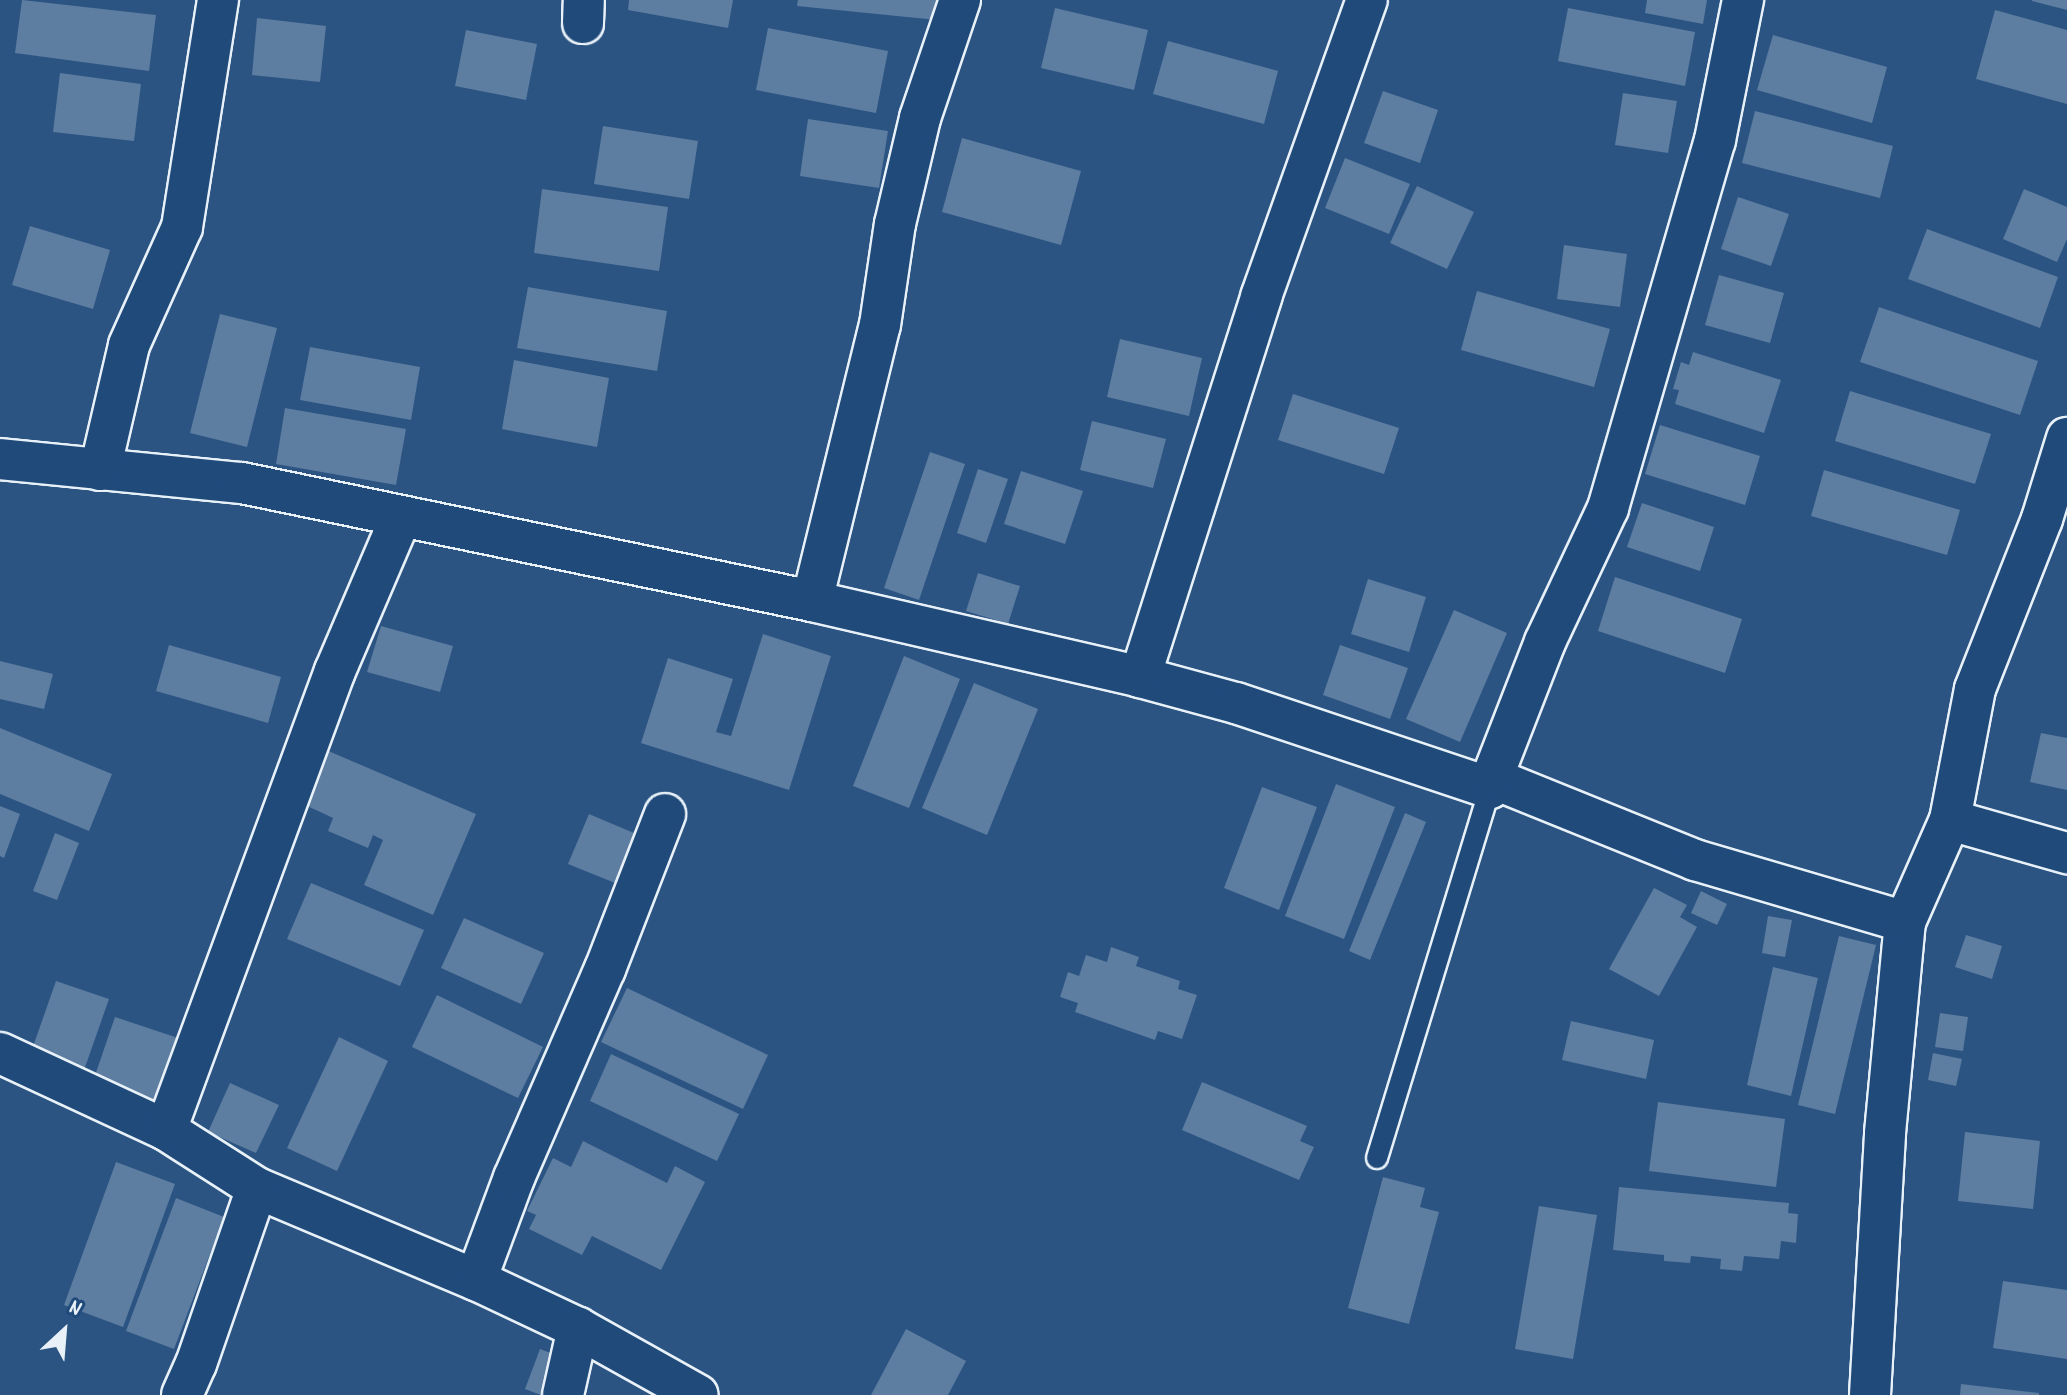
<!DOCTYPE html>
<html>
<head>
<meta charset="utf-8">
<style>
	body { margin:0 }
	#map { position:relative; width:2067px; height:1395px; overflow:hidden; background:#2b5482; font-family:Dekko,sans-serif }
	div>[style] { position:absolute }
	[style*='--x'] { left:calc(var(--x)*1px); top:calc(var(--y)*1px); width:calc(var(--w)*1px); rotate:calc(var(--a)*1deg) }
	.building>* { inset:0; background:#5d7da1 }
	.roads { filter:drop-shadow(2px 0 #e8f1f8) drop-shadow(-2px 0 #e8f1f8) drop-shadow(0 2px #e8f1f8) drop-shadow(0 -2px #e8f1f8) }
	.lane>* { height:20px; margin:-10px; padding:0 10px; transform-origin:10px; border-radius:10px; background:#1f4a7a }
	.street>* { height:40px; margin:-20px; padding:0 20px; transform-origin:20px; border-radius:20px; background:#1f4a7a }
	span { translate:-50% -50%; white-space:nowrap; text-align:center; line-height:1.15; -webkit-text-stroke:6px #1f4a7a; paint-order:stroke }
	.north { position:absolute; left:24px; top:1291px; width:80px; height:80px; -webkit-text-stroke:6px #1f4a7a; paint-order:stroke; rotate:26deg; font-size:22px; font-weight:700; line-height:32px; text-align:center; color:#e8f1f8 }
	.north::after { content:''; display:block; margin:auto; width:28px; height:36px; background:#e8f1f8; clip-path:polygon(50% 0,100% 100%,50% 72%,0 100%) }
</style>
</head>
<body>
<div id="map">
	<div class="building">
		<div style="clip-path:polygon(22px 0,156px 15px,149px 71px,15px 53px)"></div>
		<div style="clip-path:polygon(629px 0,733px 0,728px 28px,628px 10px)"></div>
		<div style="clip-path:polygon(798px 0,938px 0,937px 20px,797px 6px)"></div>
		<div style="clip-path:polygon(1647px 0,1707px 0,1703px 24px,1645px 13px)"></div>
		<div style="clip-path:polygon(2032px 0,2067px 0,2067px 10px,2032px 1px)"></div>
		<div style="clip-path:polygon(1055px 8px,1148px 30px,1134px 90px,1041px 68px)"></div>
		<div style="clip-path:polygon(1568px 8px,1695px 32px,1685px 86px,1558px 61px)"></div>
		<div style="clip-path:polygon(1995px 10px,2067px 30px,2067px 104px,1976px 79px)"></div>
		<div style="clip-path:polygon(257px 18px,326px 26px,320px 82px,252px 75px)"></div>
		<div style="clip-path:polygon(768px 28px,888px 51px,876px 113px,756px 90px)"></div>
		<div style="clip-path:polygon(466px 30px,537px 44px,526px 100px,455px 86px)"></div>
		<div style="clip-path:polygon(1773px 35px,1887px 67px,1872px 123px,1757px 90px)"></div>
		<div style="clip-path:polygon(1168px 41px,1278px 71px,1264px 124px,1153px 94px)"></div>
		<div style="clip-path:polygon(60px 73px,141px 84px,134px 141px,53px 132px)"></div>
		<div style="clip-path:polygon(1383px 91px,1438px 110px,1420px 163px,1364px 143px)"></div>
		<div style="clip-path:polygon(1623px 93px,1677px 101px,1668px 153px,1615px 145px)"></div>
		<div style="clip-path:polygon(1755px 111px,1893px 146px,1880px 198px,1742px 163px)"></div>
		<div style="clip-path:polygon(808px 119px,888px 131px,879px 188px,800px 176px)"></div>
		<div style="clip-path:polygon(603px 126px,698px 141px,689px 199px,594px 184px)"></div>
		<div style="clip-path:polygon(962px 138px,1081px 171px,1061px 245px,942px 212px)"></div>
		<div style="clip-path:polygon(1345px 158px,1410px 184px,1389px 234px,1325px 208px)"></div>
		<div style="clip-path:polygon(1417px 186px,1474px 212px,1447px 269px,1390px 243px)"></div>
		<div style="clip-path:polygon(542px 189px,668px 207px,659px 271px,534px 253px)"></div>
		<div style="clip-path:polygon(2024px 189px,2067px 207px,2067px 239px,2057px 262px,2003px 239px)"></div>
		<div style="clip-path:polygon(1738px 197px,1789px 214px,1771px 266px,1721px 249px)"></div>
		<div style="clip-path:polygon(30px 226px,110px 250px,93px 309px,12px 285px)"></div>
		<div style="clip-path:polygon(1927px 229px,2058px 277px,2040px 328px,1908px 279px)"></div>
		<div style="clip-path:polygon(1564px 245px,1627px 254px,1620px 307px,1557px 299px)"></div>
		<div style="clip-path:polygon(1719px 275px,1784px 293px,1770px 343px,1705px 325px)"></div>
		<div style="clip-path:polygon(528px 287px,667px 311px,657px 371px,517px 348px)"></div>
		<div style="clip-path:polygon(1477px 291px,1610px 329px,1594px 387px,1461px 350px)"></div>
		<div style="clip-path:polygon(1879px 307px,2038px 361px,2020px 415px,1860px 362px)"></div>
		<div style="clip-path:polygon(220px 314px,277px 328px,247px 447px,190px 433px)"></div>
		<div style="clip-path:polygon(1120px 339px,1202px 358px,1189px 416px,1107px 397px)"></div>
		<div style="clip-path:polygon(310px 347px,420px 367px,411px 420px,300px 400px)"></div>
		<div style="clip-path:polygon(1693px 352px,1781px 380px,1764px 433px,1675px 404px,1679px 390px,1673px 389px,1681px 362px,1689px 365px)"></div>
		<div style="clip-path:polygon(514px 360px,609px 378px,597px 447px,502px 429px)"></div>
		<div style="clip-path:polygon(1850px 391px,1991px 434px,1975px 484px,1835px 441px)"></div>
		<div style="clip-path:polygon(1293px 394px,1399px 428px,1384px 474px,1278px 440px)"></div>
		<div style="clip-path:polygon(285px 408px,406px 429px,396px 485px,276px 464px)"></div>
		<div style="clip-path:polygon(1092px 421px,1166px 439px,1153px 488px,1080px 470px)"></div>
		<div style="clip-path:polygon(1660px 425px,1760px 456px,1745px 505px,1645px 474px)"></div>
		<div style="clip-path:polygon(930px 452px,965px 464px,919px 600px,884px 588px)"></div>
		<div style="clip-path:polygon(978px 469px,1008px 479px,986px 543px,957px 533px)"></div>
		<div style="clip-path:polygon(1824px 470px,1960px 510px,1947px 555px,1811px 516px)"></div>
		<div style="clip-path:polygon(1021px 471px,1083px 491px,1065px 544px,1004px 524px)"></div>
		<div style="clip-path:polygon(1642px 503px,1714px 527px,1700px 571px,1627px 547px)"></div>
		<div style="clip-path:polygon(978px 573px,1020px 586px,1008px 624px,966px 611px)"></div>
		<div style="clip-path:polygon(1615px 577px,1742px 619px,1725px 673px,1598px 631px)"></div>
		<div style="clip-path:polygon(1368px 579px,1426px 597px,1409px 652px,1351px 634px)"></div>
		<div style="clip-path:polygon(1454px 610px,1507px 633px,1460px 742px,1406px 719px)"></div>
		<div style="clip-path:polygon(381px 626px,453px 646px,440px 692px,367px 672px)"></div>
		<div style="clip-path:polygon(763px 634px,831px 656px,789px 790px,641px 743px,668px 658px,733px 679px,716px 732px,731px 736px)"></div>
		<div style="clip-path:polygon(169px 645px,281px 677px,268px 723px,156px 691px)"></div>
		<div style="clip-path:polygon(1340px 645px,1408px 668px,1390px 719px,1323px 695px)"></div>
		<div style="clip-path:polygon(904px 656px,960px 679px,909px 808px,853px 786px)"></div>
		<div style="clip-path:polygon(0 661px,53px 674px,44px 709px,0 699px)"></div>
		<div style="clip-path:polygon(974px 683px,1038px 709px,987px 835px,922px 808px)"></div>
		<div style="clip-path:polygon(0 728px,112px 774px,89px 831px,0 794px)"></div>
		<div style="clip-path:polygon(2041px 733px,2067px 738px,2067px 790px,2030px 782px)"></div>
		<div style="clip-path:polygon(326px 750px,476px 814px,433px 915px,364px 885px,383px 840px,373px 835px,368px 848px,328px 831px,333px 818px,303px 804px)"></div>
		<div style="clip-path:polygon(1336px 784px,1395px 807px,1344px 939px,1285px 916px)"></div>
		<div style="clip-path:polygon(1262px 787px,1317px 807px,1279px 910px,1224px 888px)"></div>
		<div style="clip-path:polygon(0 806px,20px 814px,4px 858px,0 856px)"></div>
		<div style="clip-path:polygon(1405px 813px,1426px 822px,1370px 960px,1349px 951px)"></div>
		<div style="clip-path:polygon(589px 814px,641px 836px,620px 885px,568px 864px)"></div>
		<div style="clip-path:polygon(55px 833px,79px 843px,57px 900px,33px 891px)"></div>
		<div style="clip-path:polygon(311px 883px,424px 930px,400px 986px,287px 939px)"></div>
		<div style="clip-path:polygon(1654px 888px,1687px 905px,1680px 917px,1697px 927px,1659px 996px,1609px 969px)"></div>
		<div style="clip-path:polygon(1701px 891px,1727px 904px,1717px 925px,1691px 913px)"></div>
		<div style="clip-path:polygon(1768px 916px,1792px 920px,1785px 957px,1762px 953px)"></div>
		<div style="clip-path:polygon(464px 918px,544px 953px,521px 1004px,441px 968px)"></div>
		<div style="clip-path:polygon(1966px 935px,2002px 946px,1992px 979px,1955px 967px)"></div>
		<div style="clip-path:polygon(1839px 936px,1876px 945px,1835px 1114px,1798px 1105px)"></div>
		<div style="clip-path:polygon(1111px 947px,1139px 957px,1136px 966px,1180px 981px,1178px 989px,1197px 995px,1182px 1039px,1158px 1031px,1155px 1040px,1075px 1012px,1078px 1003px,1060px 997px,1068px 972px,1079px 976px,1086px 955px,1107px 962px)"></div>
		<div style="clip-path:polygon(1773px 967px,1818px 978px,1791px 1096px,1747px 1085px)"></div>
		<div style="clip-path:polygon(56px 981px,109px 999px,82px 1076px,29px 1058px)"></div>
		<div style="clip-path:polygon(627px 988px,768px 1055px,743px 1109px,601px 1042px)"></div>
		<div style="clip-path:polygon(437px 995px,543px 1047px,518px 1098px,412px 1047px)"></div>
		<div style="clip-path:polygon(1940px 1013px,1968px 1017px,1963px 1051px,1935px 1047px)"></div>
		<div style="clip-path:polygon(115px 1017px,178px 1038px,151px 1115px,89px 1093px)"></div>
		<div style="clip-path:polygon(1571px 1021px,1654px 1040px,1646px 1079px,1562px 1060px)"></div>
		<div style="clip-path:polygon(339px 1037px,388px 1061px,337px 1171px,287px 1148px)"></div>
		<div style="clip-path:polygon(1933px 1053px,1962px 1059px,1956px 1086px,1928px 1080px)"></div>
		<div style="clip-path:polygon(611px 1054px,739px 1114px,717px 1161px,590px 1101px)"></div>
		<div style="clip-path:polygon(1202px 1082px,1307px 1126px,1300px 1141px,1314px 1147px,1299px 1180px,1182px 1130px)"></div>
		<div style="clip-path:polygon(230px 1083px,279px 1105px,256px 1153px,208px 1132px)"></div>
		<div style="clip-path:polygon(1658px 1102px,1785px 1119px,1776px 1187px,1649px 1171px)"></div>
		<div style="clip-path:polygon(1965px 1132px,2040px 1141px,2033px 1209px,1958px 1201px)"></div>
		<div style="clip-path:polygon(583px 1141px,667px 1183px,675px 1166px,705px 1182px,661px 1270px,592px 1236px,582px 1255px,529px 1229px,536px 1215px,527px 1211px,553px 1158px,571px 1167px)"></div>
		<div style="clip-path:polygon(116px 1162px,175px 1184px,123px 1327px,64px 1305px)"></div>
		<div style="clip-path:polygon(1383px 1177px,1425px 1188px,1420px 1207px,1439px 1212px,1409px 1324px,1348px 1308px)"></div>
		<div style="clip-path:polygon(1619px 1187px,1789px 1203px,1788px 1213px,1798px 1214px,1796px 1243px,1781px 1241px,1779px 1259px,1744px 1256px,1742px 1271px,1720px 1269px,1721px 1259px,1691px 1256px,1690px 1263px,1664px 1261px,1664px 1255px,1613px 1250px)"></div>
		<div style="clip-path:polygon(176px 1198px,224px 1217px,174px 1349px,126px 1331px)"></div>
		<div style="clip-path:polygon(1539px 1206px,1597px 1215px,1573px 1359px,1515px 1349px)"></div>
		<div style="clip-path:polygon(2003px 1281px,2067px 1290px,2067px 1359px,1993px 1348px)"></div>
		<div style="clip-path:polygon(906px 1329px,966px 1361px,948px 1395px,871px 1395px)"></div>
		<div style="clip-path:polygon(540px 1349px,575px 1362px,563px 1395px,541px 1395px,525px 1389px)"></div>
		<div style="clip-path:polygon(1961px 1384px,2039px 1393px,2039px 1395px,1960px 1395px)"></div>
	</div>
	<div class="roads">
		<div class="lane">
			<div style="--x:1377;--y:1158;--w:387;--a:-73"></div>
		</div>
		<div class="street">
			<div style="--x:583;--y:23;--w:23;--a:-88"></div>
			<div style="--x:0;--y:459;--w:243;--a:5.7"></div>
			<div style="--x:242;--y:483;--w:582;--a:11.7"></div>
			<div style="--x:812;--y:601;--w:337;--a:13"></div>
			<div style="--x:1140;--y:677;--w:99;--a:15.2"></div>
			<div style="--x:1236;--y:703;--w:268;--a:18.5"></div>
			<div style="--x:1490;--y:788;--w:10;--a:-79"></div>
			<div style="--x:1492;--y:778;--w:219;--a:22"></div>
			<div style="--x:1695;--y:860;--w:219;--a:16.4"></div>
			<div style="--x:100;--y:470;--w:128;--a:-76.9"></div>
			<div style="--x:129;--y:345;--w:129;--a:-65.8"></div>
			<div style="--x:182;--y:227;--w:230;--a:-81"></div>
			<div style="--x:812;--y:601;--w:284;--a:-76.2"></div>
			<div style="--x:880;--y:325;--w:102;--a:-81.6"></div>
			<div style="--x:895;--y:224;--w:109;--a:-76.7"></div>
			<div style="--x:920;--y:118;--w:125;--a:-71.3"></div>
			<div style="--x:1140;--y:677;--w:399;--a:-72.3"></div>
			<div style="--x:1261;--y:297;--w:315;--a:-70.4"></div>
			<div style="--x:1492;--y:778;--w:146;--a:-68.7"></div>
			<div style="--x:1545;--y:642;--w:148;--a:-64.8"></div>
			<div style="--x:1608;--y:508;--w:383;--a:-73.8"></div>
			<div style="--x:1715;--y:140;--w:143;--a:-78.7"></div>
			<div style="--x:1950;--y:820;--w:122;--a:15.8"></div>
			<div style="--x:0;--y:1053;--w:183;--a:24.9"></div>
			<div style="--x:166;--y:1130;--w:108;--a:32.5"></div>
			<div style="--x:257;--y:1188;--w:238;--a:22.8"></div>
			<div style="--x:476;--y:1280;--w:113;--a:25.2"></div>
			<div style="--x:578;--y:1328;--w:137;--a:29.2"></div>
			<div style="--x:166;--y:1130;--w:489;--a:-69.8"></div>
			<div style="--x:335;--y:671;--w:168;--a:-66.8"></div>
			<div style="--x:476;--y:1280;--w:109;--a:-69.6"></div>
			<div style="--x:514;--y:1178;--w:228;--a:-66.5"></div>
			<div style="--x:605;--y:969;--w:166;--a:-68.8"></div>
			<div style="--x:182;--y:1395;--w:34;--a:-66"></div>
			<div style="--x:196;--y:1364;--w:186;--a:-70.9"></div>
			<div style="--x:563;--y:1395;--w:69;--a:-77.4"></div>
			<div style="--x:1870;--y:1395;--w:262;--a:-86.7"></div>
			<div style="--x:1885;--y:1133;--w:212;--a:-84.6"></div>
			<div style="--x:1905;--y:922;--w:111;--a:-66.2"></div>
			<div style="--x:1950;--y:820;--w:133;--a:-79.2"></div>
			<div style="--x:1975;--y:689;--w:183;--a:-68.5"></div>
			<div style="--x:2042;--y:519;--w:85;--a:-72.8"></div>
		</div>
	</div>
	<div class="north">N</div>
</div>
</body>
</html>
